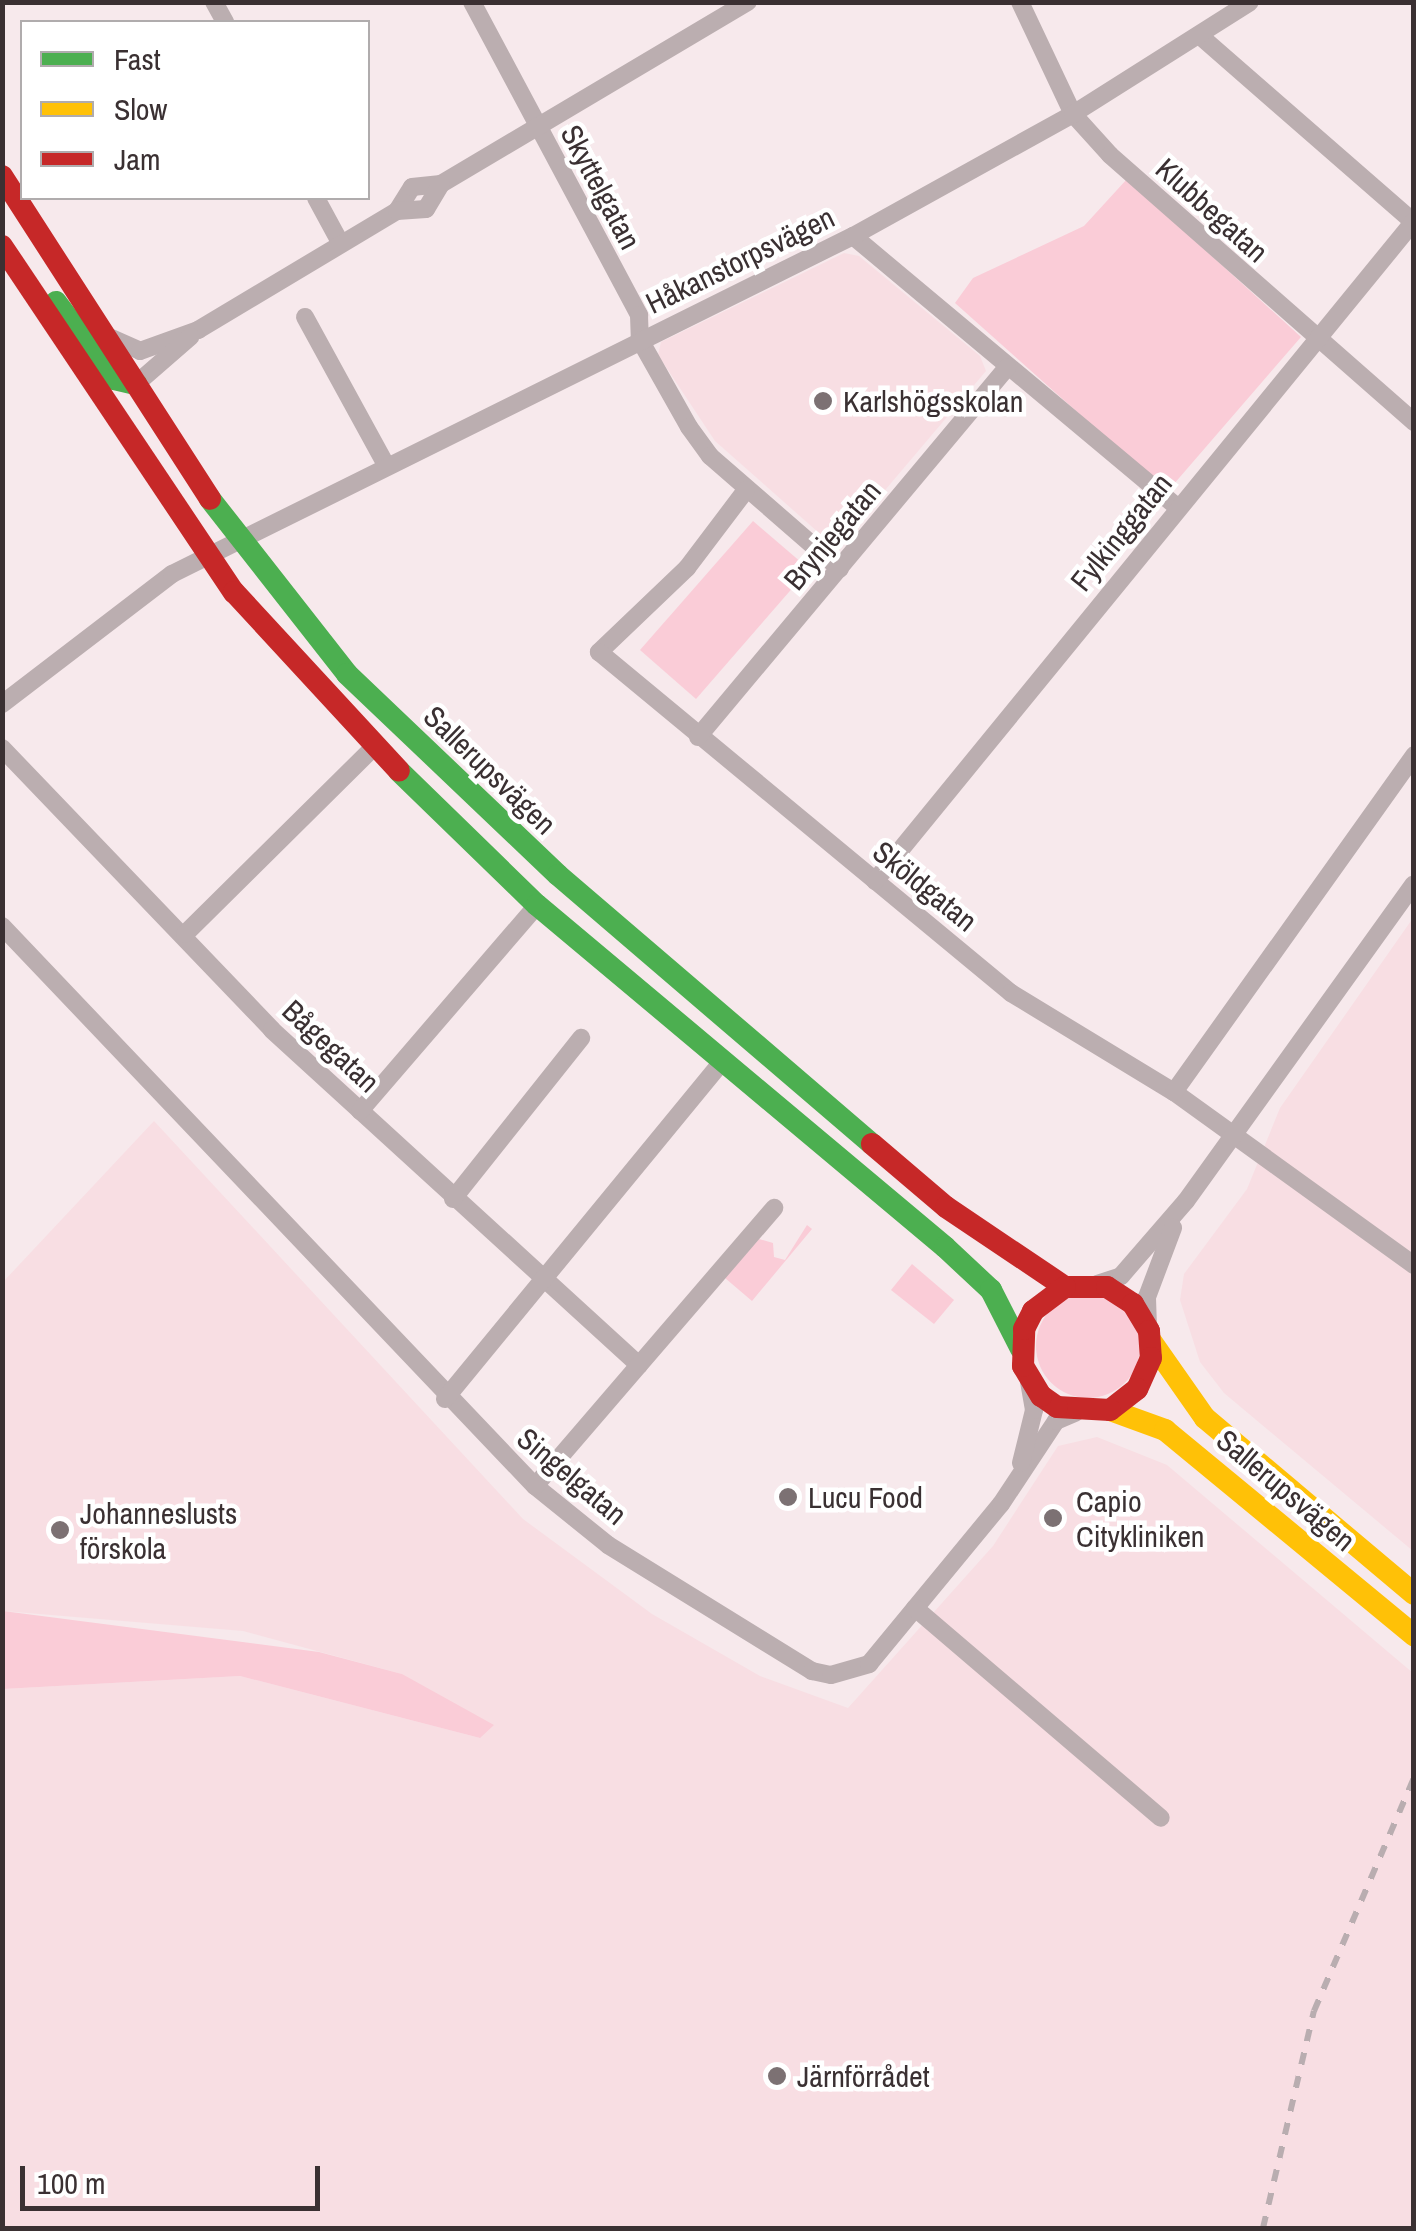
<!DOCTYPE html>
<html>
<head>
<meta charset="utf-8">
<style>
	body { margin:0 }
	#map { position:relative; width:1416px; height:2231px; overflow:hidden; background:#f7e9ec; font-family:"Archivo Narrow",sans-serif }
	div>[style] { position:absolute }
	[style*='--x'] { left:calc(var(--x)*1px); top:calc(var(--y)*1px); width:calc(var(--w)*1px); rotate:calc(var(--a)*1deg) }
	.built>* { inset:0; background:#f8dee3 }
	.green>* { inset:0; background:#faccd7 }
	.round { border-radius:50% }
	.street>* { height:18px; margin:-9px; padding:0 9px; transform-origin:9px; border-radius:9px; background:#bbaeb0 }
	.fast>* { height:22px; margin:-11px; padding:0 11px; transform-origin:11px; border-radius:11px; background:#4caf50 }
	.slow>* { height:22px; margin:-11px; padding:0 11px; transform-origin:11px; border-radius:11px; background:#ffc107 }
	.jam>* { height:22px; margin:-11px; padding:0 11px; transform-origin:11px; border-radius:11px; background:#c62828 }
	.rail>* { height:6px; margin-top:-3px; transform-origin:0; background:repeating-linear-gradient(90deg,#b9adb0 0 12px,transparent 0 24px) }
	.dots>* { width:28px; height:28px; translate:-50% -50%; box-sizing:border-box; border:5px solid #fff; border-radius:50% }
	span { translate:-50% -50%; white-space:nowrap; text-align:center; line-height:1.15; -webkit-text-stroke:9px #fff; paint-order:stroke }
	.street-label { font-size:30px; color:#3a3032 }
	.poi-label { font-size:30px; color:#3a3032 }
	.left { translate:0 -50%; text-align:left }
	.frame { position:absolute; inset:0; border:5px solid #3a3032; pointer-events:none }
	.legend { position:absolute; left:20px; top:20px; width:350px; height:180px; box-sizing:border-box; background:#fff; border:2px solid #b0acad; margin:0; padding:12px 18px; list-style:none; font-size:30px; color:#3a3032 }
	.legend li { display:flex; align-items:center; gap:20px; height:50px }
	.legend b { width:50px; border:2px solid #b0acad }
	.scale { position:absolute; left:20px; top:2166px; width:300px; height:45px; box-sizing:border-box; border:5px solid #3a3032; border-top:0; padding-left:12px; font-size:30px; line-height:35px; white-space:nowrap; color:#3a3032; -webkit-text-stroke:8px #fff; paint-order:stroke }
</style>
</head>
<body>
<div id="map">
	<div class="built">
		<div style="clip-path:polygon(844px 253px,859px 256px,980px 356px,986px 371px,836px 548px,715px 441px,658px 355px,661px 342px)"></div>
		<div style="clip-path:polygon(1413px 918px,1413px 1551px,1224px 1393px,1200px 1362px,1180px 1300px,1184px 1274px,1247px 1189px,1280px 1108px)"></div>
		<div style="clip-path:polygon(154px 1121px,523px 1519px,652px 1614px,760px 1676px,848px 1708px,993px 1546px,1058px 1446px,1097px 1437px,1167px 1465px,1413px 1673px,1413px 2228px,3px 2228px,3px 1689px,240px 1676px,480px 1738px,402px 1674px,243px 1631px,3px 1611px,3px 1282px)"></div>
	</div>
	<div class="green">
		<div style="clip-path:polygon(1127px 179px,1301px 337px,1167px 492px,955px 303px,973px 278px,1084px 226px)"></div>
		<div style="clip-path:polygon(753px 521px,809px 569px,696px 699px,640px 650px)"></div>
		<div style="clip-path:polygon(807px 1225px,812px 1229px,752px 1301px,725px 1278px,759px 1239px,773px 1243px,774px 1257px,785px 1260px)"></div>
		<div style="clip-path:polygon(912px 1264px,954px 1300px,934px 1324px,891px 1290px)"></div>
		<div class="round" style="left:1036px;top:1294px;width:104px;height:104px"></div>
		<div style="clip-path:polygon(3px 1611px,319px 1652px,402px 1674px,494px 1725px,480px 1738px,240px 1676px,3px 1689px)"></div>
	</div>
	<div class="street">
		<div style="--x:214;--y:2;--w:23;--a:61"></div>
		<div style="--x:472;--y:2;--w:355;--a:61.9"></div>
		<div style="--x:639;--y:315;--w:25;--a:88"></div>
		<div style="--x:640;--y:340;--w:100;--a:60.6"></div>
		<div style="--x:689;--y:427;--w:36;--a:54"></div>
		<div style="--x:710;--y:456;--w:172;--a:41"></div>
		<div style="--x:1020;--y:2;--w:124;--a:64.7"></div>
		<div style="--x:1073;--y:114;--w:55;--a:47.9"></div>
		<div style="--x:1110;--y:155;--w:405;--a:41.3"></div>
		<div style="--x:1199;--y:35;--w:284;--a:41.1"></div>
		<div style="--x:316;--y:198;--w:52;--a:61.5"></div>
		<div style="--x:397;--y:211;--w:28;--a:-58"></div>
		<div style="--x:412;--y:187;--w:29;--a:-6"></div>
		<div style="--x:441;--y:184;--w:357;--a:-30.7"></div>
		<div style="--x:853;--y:236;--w:422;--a:39.9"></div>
		<div style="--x:305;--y:317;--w:169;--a:61.3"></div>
		<div style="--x:109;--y:337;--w:34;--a:24"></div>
		<div style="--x:140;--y:351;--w:62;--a:-19.9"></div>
		<div style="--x:198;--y:330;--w:232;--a:-30.9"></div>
		<div style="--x:397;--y:211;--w:29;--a:-4"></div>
		<div style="--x:426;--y:209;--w:29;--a:-59"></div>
		<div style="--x:136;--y:384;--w:72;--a:-41"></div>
		<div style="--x:746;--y:490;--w:98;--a:127.1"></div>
		<div style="--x:687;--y:568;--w:122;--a:136.3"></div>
		<div style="--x:599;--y:652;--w:535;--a:39.61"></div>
		<div style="--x:1011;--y:993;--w:191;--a:31.3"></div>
		<div style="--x:1174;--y:1092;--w:296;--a:35.8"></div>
		<div style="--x:2;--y:704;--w:214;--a:-37.4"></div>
		<div style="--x:172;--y:574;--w:760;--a:-26.4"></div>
		<div style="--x:853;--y:236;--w:252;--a:-29"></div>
		<div style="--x:1073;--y:114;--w:209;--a:-32.3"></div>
		<div style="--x:698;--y:737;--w:482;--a:-50.1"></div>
		<div style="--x:2;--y:748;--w:390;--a:46.2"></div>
		<div style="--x:272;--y:1030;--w:497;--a:42.4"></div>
		<div style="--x:875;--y:881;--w:852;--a:-50.76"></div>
		<div style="--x:2;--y:926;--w:773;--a:46.42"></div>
		<div style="--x:535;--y:1486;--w:94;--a:38.9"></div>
		<div style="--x:608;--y:1545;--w:240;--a:31.7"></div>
		<div style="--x:812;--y:1671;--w:19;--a:12"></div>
		<div style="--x:831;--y:1675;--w:40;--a:-16"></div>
		<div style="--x:869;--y:1664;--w:207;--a:-50.5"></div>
		<div style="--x:1001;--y:1504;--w:100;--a:-56.5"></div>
		<div style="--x:1056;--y:1421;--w:21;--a:-23"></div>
		<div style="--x:185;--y:934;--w:266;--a:-44.7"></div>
		<div style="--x:1174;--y:1092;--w:414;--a:-54.5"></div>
		<div style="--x:360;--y:1111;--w:272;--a:-49.3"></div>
		<div style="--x:453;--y:1199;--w:206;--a:-51.5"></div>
		<div style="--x:1097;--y:1284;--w:25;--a:-18"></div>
		<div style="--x:1121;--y:1276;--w:99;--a:-49.1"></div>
		<div style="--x:1186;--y:1201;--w:390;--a:-54.3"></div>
		<div style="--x:1148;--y:1327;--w:30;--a:-92"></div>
		<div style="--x:1147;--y:1297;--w:74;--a:-69.4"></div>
		<div style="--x:445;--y:1399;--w:438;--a:-50.6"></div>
		<div style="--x:1021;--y:1463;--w:55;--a:-76.2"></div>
		<div style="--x:1034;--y:1410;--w:29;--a:-100"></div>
		<div style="--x:535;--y:1486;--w:367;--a:-49.3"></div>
		<div style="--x:915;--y:1608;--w:323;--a:40.5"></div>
	</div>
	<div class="fast">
		<div style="--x:56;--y:302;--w:96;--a:53"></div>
		<div style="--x:114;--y:379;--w:23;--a:13"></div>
		<div style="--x:210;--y:499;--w:222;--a:51.9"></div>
		<div style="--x:347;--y:674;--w:291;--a:43.6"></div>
		<div style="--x:558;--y:875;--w:413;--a:40.6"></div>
		<div style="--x:399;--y:771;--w:192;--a:44.2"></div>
		<div style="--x:537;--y:905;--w:532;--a:39.97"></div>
		<div style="--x:945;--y:1247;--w:63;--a:43.1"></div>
		<div style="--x:991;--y:1290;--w:66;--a:63"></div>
	</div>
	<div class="slow">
		<div style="--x:1151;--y:1341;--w:94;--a:55"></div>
		<div style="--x:1205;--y:1418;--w:273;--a:40.1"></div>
		<div style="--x:1110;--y:1410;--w:59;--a:20"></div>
		<div style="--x:1165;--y:1430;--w:323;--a:39.5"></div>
	</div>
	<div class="jam">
		<div style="--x:2;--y:176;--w:384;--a:57.2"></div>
		<div style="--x:2;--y:246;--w:417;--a:56.2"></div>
		<div style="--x:234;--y:592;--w:243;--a:47.3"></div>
		<div style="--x:872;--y:1144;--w:97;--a:40.4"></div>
		<div style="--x:946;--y:1207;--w:143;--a:33.9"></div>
		<div style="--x:1065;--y:1287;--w:42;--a:0"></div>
		<div style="--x:1107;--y:1287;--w:31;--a:33"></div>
		<div style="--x:1133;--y:1304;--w:31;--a:59"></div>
		<div style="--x:1149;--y:1331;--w:27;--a:86"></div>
		<div style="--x:1151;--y:1358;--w:34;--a:114"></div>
		<div style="--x:1137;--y:1389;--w:34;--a:142"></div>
		<div style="--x:1110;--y:1410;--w:53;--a:-176.8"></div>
		<div style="--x:1057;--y:1407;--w:19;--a:-145"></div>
		<div style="--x:1041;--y:1396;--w:35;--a:-121"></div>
		<div style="--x:1023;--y:1366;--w:37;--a:-88"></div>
		<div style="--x:1024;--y:1329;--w:20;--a:-63"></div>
		<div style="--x:1033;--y:1311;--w:40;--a:-37"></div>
	</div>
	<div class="rail">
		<div style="--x:1263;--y:2228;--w:223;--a:-76.8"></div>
		<div style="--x:1314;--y:2011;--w:254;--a:-66.8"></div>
	</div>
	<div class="dots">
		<div style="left:823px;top:401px;background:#7c7173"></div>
		<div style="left:788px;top:1497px;background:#7c7173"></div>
		<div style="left:1053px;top:1518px;background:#7c7173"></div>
		<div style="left:60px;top:1530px;background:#7c7173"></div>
		<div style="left:777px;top:2076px;background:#7c7173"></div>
	</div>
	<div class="street-label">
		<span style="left:601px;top:187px;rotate:62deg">Skyttelgatan</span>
		<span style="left:1212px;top:210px;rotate:42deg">Klubbegatan</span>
		<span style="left:740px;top:260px;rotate:-26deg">Håkanstorpsvägen</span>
		<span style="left:1121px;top:532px;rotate:-51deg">Fylkinggatan</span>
		<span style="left:832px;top:535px;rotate:-50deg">Brynjegatan</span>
		<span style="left:490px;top:770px;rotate:44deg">Sallerupsvägen</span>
		<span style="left:925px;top:886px;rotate:39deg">Sköldgatan</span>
		<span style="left:331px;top:1046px;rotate:43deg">Bågegatan</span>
		<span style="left:572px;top:1476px;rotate:40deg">Singelgatan</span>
		<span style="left:1286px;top:1490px;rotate:40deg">Sallerupsvägen</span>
	</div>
	<div class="poi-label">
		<span class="left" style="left:843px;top:401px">Karlshögsskolan</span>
		<span class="left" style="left:808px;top:1497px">Lucu Food</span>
		<span class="left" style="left:1076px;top:1518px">Capio<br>Citykliniken</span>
		<span class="left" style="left:80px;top:1530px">Johanneslusts<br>förskola</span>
		<span class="left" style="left:797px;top:2076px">Järnförrådet</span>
	</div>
	<div class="frame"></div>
	<ul class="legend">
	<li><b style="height:12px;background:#4caf50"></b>Fast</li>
	<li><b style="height:12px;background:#ffc107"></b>Slow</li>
	<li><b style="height:12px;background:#c62828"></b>Jam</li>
	</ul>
	<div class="scale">100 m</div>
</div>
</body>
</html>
